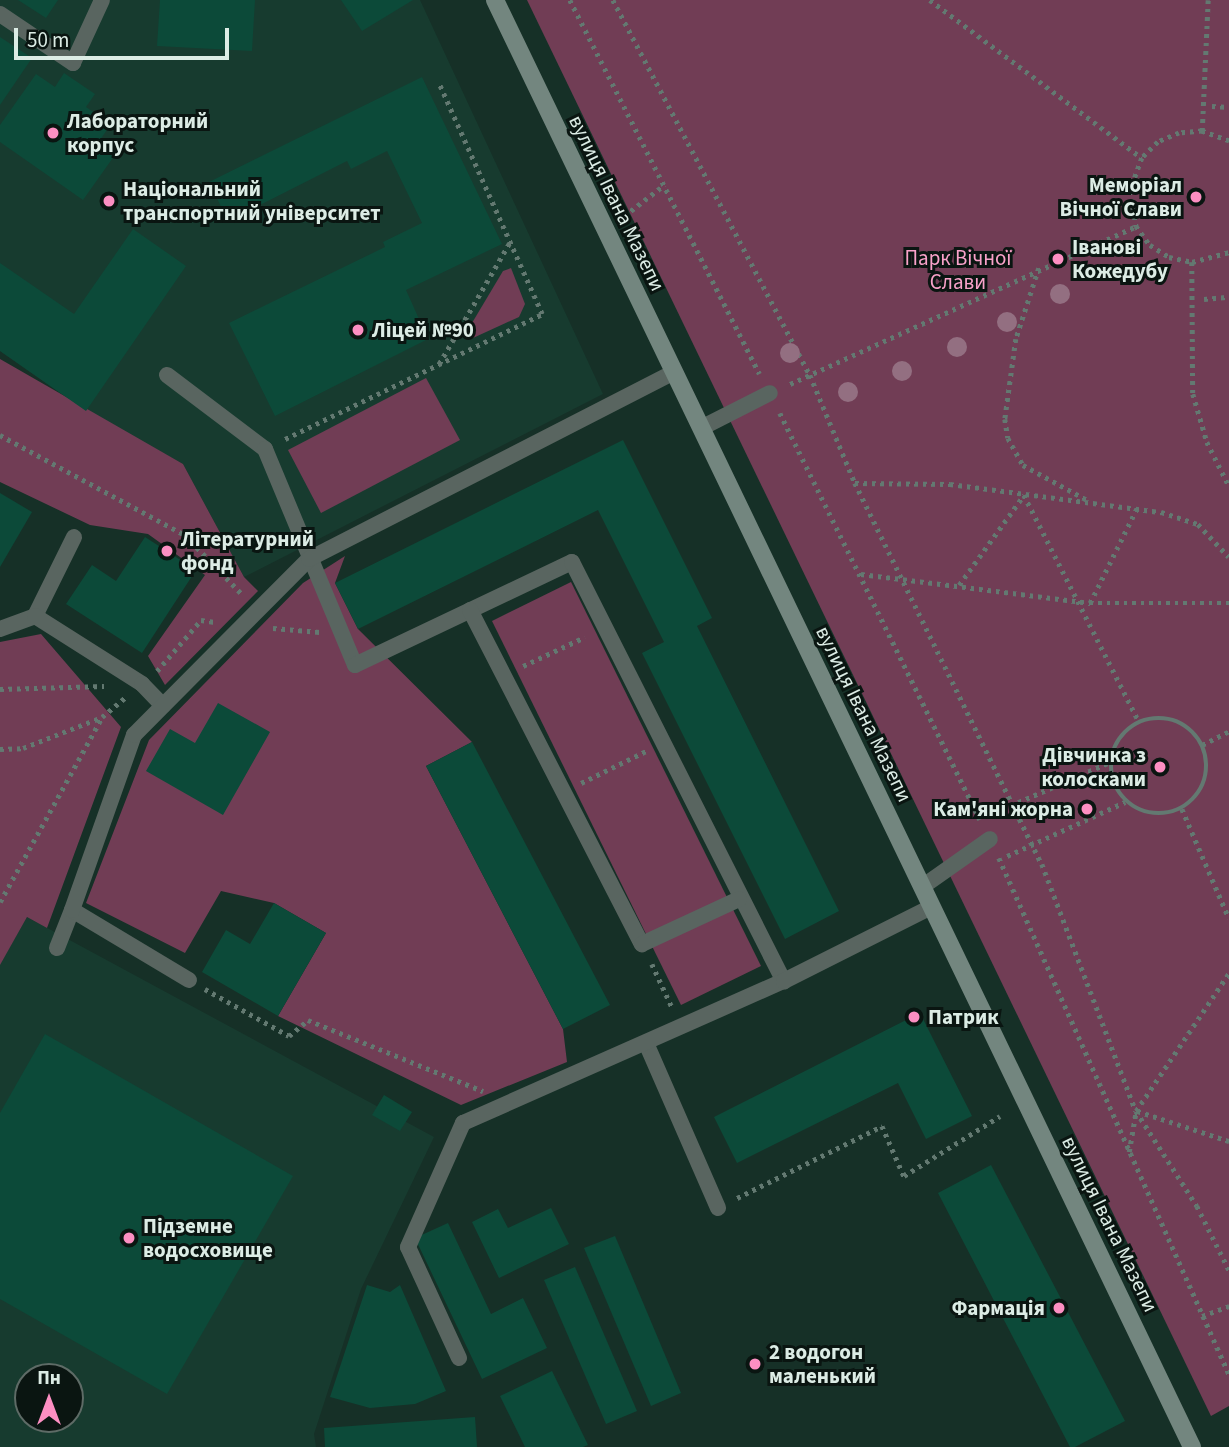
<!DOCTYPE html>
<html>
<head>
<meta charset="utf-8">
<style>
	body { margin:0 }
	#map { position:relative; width:1229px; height:1447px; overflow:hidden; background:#163027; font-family:"Source Sans 3",sans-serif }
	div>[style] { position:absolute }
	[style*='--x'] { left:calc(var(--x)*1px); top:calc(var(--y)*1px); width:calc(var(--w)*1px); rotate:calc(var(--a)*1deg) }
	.built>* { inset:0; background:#173b2f }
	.green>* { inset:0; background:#713d55 }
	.building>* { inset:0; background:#0c4a39 }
	.path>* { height:4.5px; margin-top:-2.25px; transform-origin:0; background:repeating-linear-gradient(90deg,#637971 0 3.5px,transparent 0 8.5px) }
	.path>.ring { margin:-2.25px; padding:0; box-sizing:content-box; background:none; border:4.5px solid #637971; border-radius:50% }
	.lane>* { height:16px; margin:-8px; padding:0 8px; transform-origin:8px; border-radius:8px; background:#596560 }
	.secondary>* { height:18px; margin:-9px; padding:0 9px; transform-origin:9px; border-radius:9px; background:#73867f }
	.trees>* { width:20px; height:20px; margin:-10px; border-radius:50%; background:#936f81 }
	.dots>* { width:19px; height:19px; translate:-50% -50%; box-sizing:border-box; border:4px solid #0a1511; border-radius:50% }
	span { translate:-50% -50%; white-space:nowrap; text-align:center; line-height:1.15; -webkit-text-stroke:6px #0a1511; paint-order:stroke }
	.poi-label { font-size:21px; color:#dcece5; font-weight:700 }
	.left { translate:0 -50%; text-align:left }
	.right { translate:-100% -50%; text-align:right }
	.street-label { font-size:21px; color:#dcece5 }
	.park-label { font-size:21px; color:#faa2ca }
	.north { position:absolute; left:14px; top:1363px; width:70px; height:70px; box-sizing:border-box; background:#0a1511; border:2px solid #5e6b66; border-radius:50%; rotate:0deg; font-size:19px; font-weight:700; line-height:28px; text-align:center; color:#dcece5 }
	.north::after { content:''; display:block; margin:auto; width:24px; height:32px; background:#fc8fc2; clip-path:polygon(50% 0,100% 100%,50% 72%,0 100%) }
	.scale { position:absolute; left:14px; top:28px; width:215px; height:32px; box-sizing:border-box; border:4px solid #dcece5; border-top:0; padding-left:9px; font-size:21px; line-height:24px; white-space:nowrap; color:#dcece5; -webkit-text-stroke:5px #0a1511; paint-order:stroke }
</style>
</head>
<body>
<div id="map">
	<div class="built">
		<div style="clip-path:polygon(0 0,420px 0,603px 394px,244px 577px,183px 464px,86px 411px,0 351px)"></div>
		<div style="clip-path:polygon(evenodd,27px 917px,434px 1137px,361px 1289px,314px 1434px,316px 1447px,0 1447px,0 964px,27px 917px,28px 1377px,70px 1377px,70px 1419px,28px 1419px,28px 1377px)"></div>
	</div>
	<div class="green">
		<div style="clip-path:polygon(527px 0,1229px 0,1229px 1406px,1211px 1416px)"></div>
		<div style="clip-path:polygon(511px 268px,525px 304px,519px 317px,473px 338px,469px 328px,503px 271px)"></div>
		<div style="clip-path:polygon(0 359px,183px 464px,244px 577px,258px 591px,165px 685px,148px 656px,205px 575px,148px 534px,90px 525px,0 482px)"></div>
		<div style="clip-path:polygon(426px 378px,460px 440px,321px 513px,288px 450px)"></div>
		<div style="clip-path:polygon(345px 556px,335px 583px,358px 629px,472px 742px,426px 766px,563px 1029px,567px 1062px,461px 1105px,278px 1016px,326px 933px,274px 903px,221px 891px,185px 953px,86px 903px,149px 740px,303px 583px)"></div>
		<div style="clip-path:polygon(571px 582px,761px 966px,681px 1005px,492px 621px)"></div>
		<div style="clip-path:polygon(41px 634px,121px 727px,47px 928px,27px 917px,0 965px,0 642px)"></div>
	</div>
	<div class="building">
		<div style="clip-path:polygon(18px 0,58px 0,46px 18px)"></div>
		<div style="clip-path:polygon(160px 0,255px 0,252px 51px,157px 46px)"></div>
		<div style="clip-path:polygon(341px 0,413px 0,362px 31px)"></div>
		<div style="clip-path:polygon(0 37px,32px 58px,0 105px)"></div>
		<div style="clip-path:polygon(64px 73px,95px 94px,86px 107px,111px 124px,100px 140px,117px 152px,83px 200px,0 142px,0 125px,36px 74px,55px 87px)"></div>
		<div style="clip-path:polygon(422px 77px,502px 244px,406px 290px,428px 339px,275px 416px,229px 323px,385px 247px,383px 242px,422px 223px,387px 151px,351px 169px,347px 161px,228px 221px,209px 182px)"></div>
		<div style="clip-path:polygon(133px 229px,186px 266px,86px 411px,0 351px,0 263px,74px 314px)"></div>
		<div style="clip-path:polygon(623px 440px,712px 618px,697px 626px,839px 911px,785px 939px,642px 653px,664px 642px,598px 510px,358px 629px,335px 583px)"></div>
		<div style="clip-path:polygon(0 493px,32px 512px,0 567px)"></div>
		<div style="clip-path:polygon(145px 537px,196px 570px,142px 653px,66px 604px,92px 565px,116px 581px)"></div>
		<div style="clip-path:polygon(218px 703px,270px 732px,223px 815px,146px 771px,170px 729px,195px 743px)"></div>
		<div style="clip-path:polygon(472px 742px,610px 1005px,563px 1029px,426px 766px)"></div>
		<div style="clip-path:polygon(274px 903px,326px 933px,278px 1016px,202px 972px,226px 930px,250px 944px)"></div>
		<div style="clip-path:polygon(920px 1013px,972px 1116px,926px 1139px,898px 1083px,737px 1163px,714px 1117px)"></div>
		<div style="clip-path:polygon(45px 1034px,293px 1176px,167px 1394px,0 1299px,0 1113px)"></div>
		<div style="clip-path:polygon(384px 1095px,412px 1112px,400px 1131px,372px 1115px)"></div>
		<div style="clip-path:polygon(991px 1165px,1125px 1421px,1075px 1447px,1070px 1447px,938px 1193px)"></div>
		<div style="clip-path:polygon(551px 1208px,569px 1244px,499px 1278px,472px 1222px,498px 1209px,508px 1228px)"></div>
		<div style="clip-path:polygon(448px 1223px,491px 1314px,523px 1298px,547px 1348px,482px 1379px,415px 1238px)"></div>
		<div style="clip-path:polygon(615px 1236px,681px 1393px,651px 1406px,584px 1248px)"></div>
		<div style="clip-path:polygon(575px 1267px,637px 1411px,606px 1424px,544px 1280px)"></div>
		<div style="clip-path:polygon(367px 1285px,390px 1292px,400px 1285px,446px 1391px,415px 1404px,370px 1408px,330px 1397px)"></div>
		<div style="clip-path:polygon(552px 1371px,588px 1445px,583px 1447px,525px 1447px,500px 1396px)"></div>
		<div style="clip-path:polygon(475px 1417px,477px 1447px,325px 1447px,324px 1428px)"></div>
	</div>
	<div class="path">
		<div style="--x:570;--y:0;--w:419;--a:63.1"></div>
		<div style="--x:613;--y:0;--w:424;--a:62.3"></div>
		<div style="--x:810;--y:375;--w:117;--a:67.4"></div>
		<div style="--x:855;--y:483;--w:424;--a:63.9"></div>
		<div style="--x:1042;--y:864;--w:264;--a:69.2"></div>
		<div style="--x:1136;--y:1111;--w:113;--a:57.3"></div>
		<div style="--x:1197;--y:1206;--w:72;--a:63.4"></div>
		<div style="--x:930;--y:0;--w:264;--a:36.7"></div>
		<div style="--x:1212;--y:106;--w:17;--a:3"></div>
		<div style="--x:1202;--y:131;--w:131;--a:-87.4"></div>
		<div style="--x:1229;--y:141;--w:29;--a:-160"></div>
		<div style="--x:1202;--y:131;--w:23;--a:175"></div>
		<div style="--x:1179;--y:133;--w:23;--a:157"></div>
		<div style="--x:1158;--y:142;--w:23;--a:135"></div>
		<div style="--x:1142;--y:158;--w:35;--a:110"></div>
		<div style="--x:1130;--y:191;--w:36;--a:80"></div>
		<div style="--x:1136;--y:226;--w:24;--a:54"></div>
		<div style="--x:1150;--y:245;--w:22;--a:32"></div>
		<div style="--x:1169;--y:257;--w:24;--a:12"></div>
		<div style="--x:1192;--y:262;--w:38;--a:-15"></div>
		<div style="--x:624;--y:216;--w:51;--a:-37.8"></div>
		<div style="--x:1192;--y:262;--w:132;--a:89.6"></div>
		<div style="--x:1193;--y:394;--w:50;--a:73.7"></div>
		<div style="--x:1207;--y:442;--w:49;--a:63.4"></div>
		<div style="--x:1039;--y:268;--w:75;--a:107.9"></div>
		<div style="--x:1016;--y:339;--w:81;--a:97.8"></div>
		<div style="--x:1005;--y:419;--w:19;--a:81"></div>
		<div style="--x:1008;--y:438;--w:31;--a:61"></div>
		<div style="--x:1023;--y:465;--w:75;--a:28.6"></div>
		<div style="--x:1204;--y:299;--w:25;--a:-5"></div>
		<div style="--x:439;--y:364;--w:141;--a:-59.8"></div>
		<div style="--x:790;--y:384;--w:380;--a:-24.5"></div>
		<div style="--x:780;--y:413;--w:453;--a:63.8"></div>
		<div style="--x:0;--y:435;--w:210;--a:28.4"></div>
		<div style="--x:185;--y:535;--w:82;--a:46"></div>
		<div style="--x:285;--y:439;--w:286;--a:-25.9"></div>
		<div style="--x:542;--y:314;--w:254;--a:-114.1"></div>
		<div style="--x:855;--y:483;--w:95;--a:0.6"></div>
		<div style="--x:950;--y:484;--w:213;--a:7.6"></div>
		<div style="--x:1161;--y:512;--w:39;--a:18"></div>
		<div style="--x:1198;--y:524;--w:45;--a:46.8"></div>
		<div style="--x:861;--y:574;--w:231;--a:7.2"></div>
		<div style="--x:1090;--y:603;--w:139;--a:0"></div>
		<div style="--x:959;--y:585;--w:111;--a:-54.2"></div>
		<div style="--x:1024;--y:495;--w:254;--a:63.1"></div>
		<div style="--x:1090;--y:603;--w:106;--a:-63.7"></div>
		<div style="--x:273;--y:628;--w:47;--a:4.9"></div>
		<div style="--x:523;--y:666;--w:68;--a:-25.1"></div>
		<div style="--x:157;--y:671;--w:67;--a:-49.2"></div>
		<div style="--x:201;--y:620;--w:14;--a:8"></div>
		<div style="--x:0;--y:689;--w:104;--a:-1.7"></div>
		<div class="ring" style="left:1111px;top:718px;width:91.5px;height:91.5px"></div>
		<div style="--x:1202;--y:745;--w:30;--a:-27"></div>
		<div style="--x:0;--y:749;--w:23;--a:-2"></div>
		<div style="--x:23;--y:748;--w:85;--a:-21.4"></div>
		<div style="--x:102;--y:717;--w:31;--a:-40"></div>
		<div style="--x:581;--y:783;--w:72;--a:-26.2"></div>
		<div style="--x:1182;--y:809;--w:119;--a:66.7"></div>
		<div style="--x:987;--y:816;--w:134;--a:-23.7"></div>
		<div style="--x:1007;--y:856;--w:130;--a:-24.6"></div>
		<div style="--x:999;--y:858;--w:565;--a:65.98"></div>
		<div style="--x:0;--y:902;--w:211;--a:-61.1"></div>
		<div style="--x:652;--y:964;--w:47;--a:65.1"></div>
		<div style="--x:205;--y:989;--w:96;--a:29.2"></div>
		<div style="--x:289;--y:1036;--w:25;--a:-40"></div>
		<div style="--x:308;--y:1020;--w:189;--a:22.1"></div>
		<div style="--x:1137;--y:1111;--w:97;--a:18.1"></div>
		<div style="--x:1129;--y:1152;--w:42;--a:-80.3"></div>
		<div style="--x:1136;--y:1111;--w:166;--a:-56"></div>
		<div style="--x:737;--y:1198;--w:162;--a:-26.4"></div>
		<div style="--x:882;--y:1126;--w:55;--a:66.3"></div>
		<div style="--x:904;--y:1176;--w:113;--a:-32"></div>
		<div style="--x:1202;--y:1316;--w:29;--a:-20"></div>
	</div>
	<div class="lane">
		<div style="--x:0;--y:14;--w:88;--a:33.9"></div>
		<div style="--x:73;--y:63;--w:69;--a:-65.3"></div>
		<div style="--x:167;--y:375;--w:123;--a:37.1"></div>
		<div style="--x:265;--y:449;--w:234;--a:67.4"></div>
		<div style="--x:355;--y:665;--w:240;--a:-25.4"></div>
		<div style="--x:572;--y:562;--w:470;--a:63.2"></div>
		<div style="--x:701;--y:428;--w:77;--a:-26.9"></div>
		<div style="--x:470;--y:610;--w:376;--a:62.8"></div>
		<div style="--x:642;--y:944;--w:107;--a:-24.9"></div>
		<div style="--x:35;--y:616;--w:88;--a:-63.7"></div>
		<div style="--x:0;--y:629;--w:37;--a:-20"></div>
		<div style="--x:35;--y:616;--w:127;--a:32.4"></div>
		<div style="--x:142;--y:684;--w:30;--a:46"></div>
		<div style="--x:922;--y:887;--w:83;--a:-35.2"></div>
		<div style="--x:57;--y:948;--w:41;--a:-68.5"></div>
		<div style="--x:189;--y:980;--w:136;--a:-149.1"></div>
		<div style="--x:72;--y:910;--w:186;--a:-70.5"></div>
		<div style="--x:134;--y:735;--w:248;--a:-45.2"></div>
		<div style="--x:309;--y:559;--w:410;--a:-27.1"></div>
		<div style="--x:646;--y:1043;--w:180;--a:66.4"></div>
		<div style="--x:459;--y:1358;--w:122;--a:-114.7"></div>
		<div style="--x:408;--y:1247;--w:136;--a:-66.1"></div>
		<div style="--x:463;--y:1123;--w:351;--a:-23.9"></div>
		<div style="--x:784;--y:981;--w:165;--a:-26.7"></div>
	</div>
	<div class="secondary">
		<div style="--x:495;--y:0;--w:1606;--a:64.28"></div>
	</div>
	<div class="trees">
		<div style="left:1060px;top:294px"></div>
		<div style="left:1007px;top:322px"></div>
		<div style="left:957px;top:347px"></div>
		<div style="left:790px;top:353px"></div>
		<div style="left:902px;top:371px"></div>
		<div style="left:848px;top:392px"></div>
	</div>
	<div class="dots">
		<div style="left:53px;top:133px;background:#fc8fc2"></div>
		<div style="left:1196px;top:197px;background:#fc8fc2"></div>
		<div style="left:109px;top:201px;background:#fc8fc2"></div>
		<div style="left:1058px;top:259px;background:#fc8fc2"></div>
		<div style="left:358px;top:330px;background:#fc8fc2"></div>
		<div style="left:167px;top:551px;background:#fc8fc2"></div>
		<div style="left:1160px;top:767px;background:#fc8fc2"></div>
		<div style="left:1087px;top:809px;background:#fc8fc2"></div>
		<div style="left:914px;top:1017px;background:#fc8fc2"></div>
		<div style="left:129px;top:1238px;background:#fc8fc2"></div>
		<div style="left:1059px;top:1308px;background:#fc8fc2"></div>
		<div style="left:755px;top:1364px;background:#fc8fc2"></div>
	</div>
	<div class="poi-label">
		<span class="left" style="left:67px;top:133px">Лабораторний<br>корпус</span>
		<span class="right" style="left:1182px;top:197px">Меморіал<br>Вічної Слави</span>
		<span class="left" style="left:123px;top:201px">Національний<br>транспортний університет</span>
		<span class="left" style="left:1072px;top:259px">Іванові<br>Кожедубу</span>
		<span class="left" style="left:372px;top:330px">Ліцей №90</span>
		<span class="left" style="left:181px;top:551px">Літературний<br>фонд</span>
		<span class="right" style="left:1146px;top:767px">Дівчинка з<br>колосками</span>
		<span class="right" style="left:1073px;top:809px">Кам'яні жорна</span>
		<span class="left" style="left:928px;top:1017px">Патрик</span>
		<span class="left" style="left:143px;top:1238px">Підземне<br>водосховище</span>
		<span class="right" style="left:1045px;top:1308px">Фармація</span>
		<span class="left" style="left:769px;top:1364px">2 водогон<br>маленький</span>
	</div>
	<div class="street-label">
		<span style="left:617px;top:203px;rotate:64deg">вулиця Івана Мазепи</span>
		<span style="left:864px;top:714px;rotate:64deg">вулиця Івана Мазепи</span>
		<span style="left:1110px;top:1224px;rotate:64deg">вулиця Івана Мазепи</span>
	</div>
	<div class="park-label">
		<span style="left:958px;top:270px">Парк Вічної<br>Слави</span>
	</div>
	<div class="north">Пн</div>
	<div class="scale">50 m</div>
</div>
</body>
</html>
